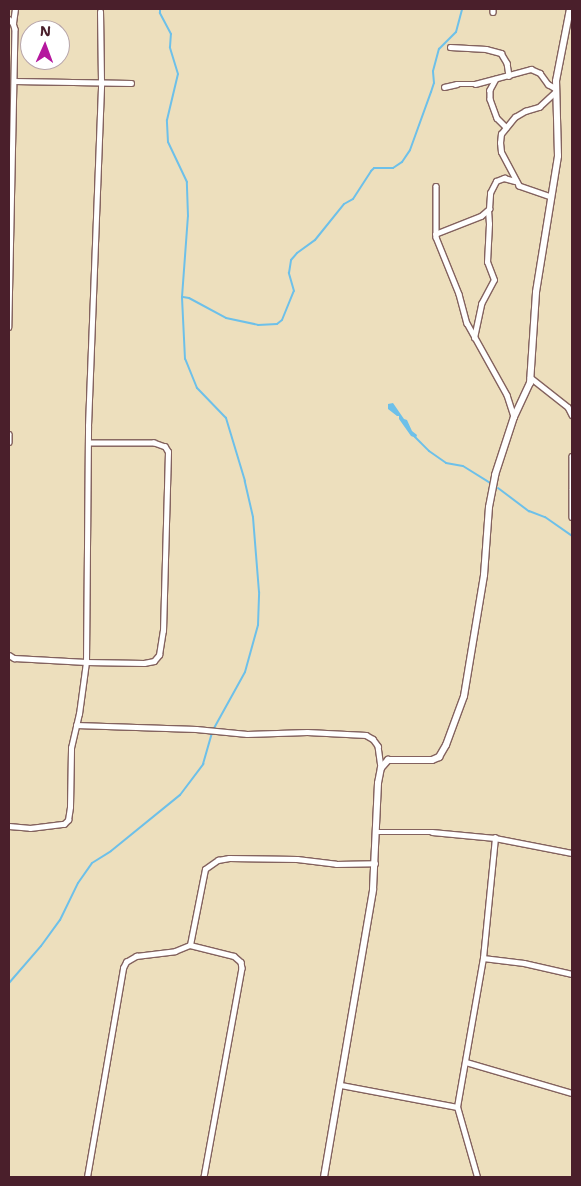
<!DOCTYPE html>
<html>
<head>
<meta charset="utf-8">
<style>
	body { margin:0 }
	#map { position:relative; width:581px; height:1186px; overflow:hidden; background:#eddfbd; font-family:"Shantell Sans",sans-serif }
	div>[style] { position:absolute }
	[style*='--x'] { left:calc(var(--x)*1px); top:calc(var(--y)*1px); width:calc(var(--w)*1px); rotate:calc(var(--a)*1deg) }
	.water>* { inset:0; background:#6dc0e9 }
	.stream>* { height:2px; margin:-1px; padding:0 1px; transform-origin:1px; border-radius:1px; background:#6dc0e9 }
	.roads { filter:drop-shadow(1px 0 #83625e) drop-shadow(-1px 0 #83625e) drop-shadow(0 1px #83625e) drop-shadow(0 -1px #83625e) }
	.street>* { height:4.5px; margin:-2.25px; padding:0 2.25px; transform-origin:2.25px; border-radius:2.25px; background:#fff }
	.secondary>* { height:6px; margin:-3px; padding:0 3px; transform-origin:3px; border-radius:3px; background:#fff }
	span { translate:-50% -50%; white-space:nowrap; text-align:center; line-height:1.15; -webkit-text-stroke:4px #fff; paint-order:stroke }
	.frame { position:absolute; inset:0; border:10px solid #4a1f2b; pointer-events:none }
	.north { position:absolute; left:20px; top:20px; width:50px; height:50px; box-sizing:border-box; background:#fff; border:1px solid #b7a5aa; border-radius:50%; rotate:2deg; font-size:14px; font-weight:700; line-height:20px; text-align:center; color:#4a1f2b }
	.north::after { content:''; display:block; margin:auto; width:18px; height:22px; background:#b5179e; clip-path:polygon(50% 0,100% 100%,50% 72%,0 100%) }
</style>
</head>
<body>
<div id="map">
	<div class="water">
		<div style="clip-path:polygon(393px 403px,404px 419px,407px 420px,412px 431px,417px 435px,416px 438px,411px 436px,399px 419px,399px 416px,397px 416px,388px 409px,388px 404px)"></div>
	</div>
	<div class="stream">
		<div style="--x:183;--y:297;--w:6;--a:9"></div>
		<div style="--x:189;--y:298;--w:42;--a:28.4"></div>
		<div style="--x:226;--y:318;--w:33;--a:12"></div>
		<div style="--x:258;--y:325;--w:19;--a:-3"></div>
		<div style="--x:277;--y:324;--w:6;--a:-39"></div>
		<div style="--x:282;--y:320;--w:31;--a:-68"></div>
		<div style="--x:294;--y:291;--w:19;--a:-106"></div>
		<div style="--x:289;--y:273;--w:13;--a:-81"></div>
		<div style="--x:291;--y:260;--w:9;--a:-49"></div>
		<div style="--x:297;--y:253;--w:22;--a:-36"></div>
		<div style="--x:315;--y:240;--w:46;--a:-51.1"></div>
		<div style="--x:344;--y:204;--w:10;--a:-29"></div>
		<div style="--x:353;--y:199;--w:33;--a:-57"></div>
		<div style="--x:371;--y:171;--w:4;--a:-45"></div>
		<div style="--x:374;--y:168;--w:19;--a:0"></div>
		<div style="--x:393;--y:168;--w:11;--a:-34"></div>
		<div style="--x:402;--y:162;--w:14;--a:-56"></div>
		<div style="--x:410;--y:150;--w:62;--a:-70.1"></div>
		<div style="--x:431;--y:92;--w:9;--a:-72"></div>
		<div style="--x:434;--y:83;--w:12;--a:-95"></div>
		<div style="--x:433;--y:71;--w:23;--a:-75"></div>
		<div style="--x:439;--y:49;--w:24;--a:-45"></div>
		<div style="--x:456;--y:32;--w:24;--a:-75"></div>
		<div style="--x:415;--y:437;--w:20;--a:45"></div>
		<div style="--x:429;--y:451;--w:21;--a:35"></div>
		<div style="--x:446;--y:463;--w:17;--a:10"></div>
		<div style="--x:463;--y:466;--w:31;--a:32"></div>
		<div style="--x:498;--y:488;--w:39;--a:37"></div>
		<div style="--x:529;--y:511;--w:17;--a:21"></div>
		<div style="--x:545;--y:517;--w:33;--a:35"></div>
		<div style="--x:9;--y:983;--w:49;--a:-49.1"></div>
		<div style="--x:41;--y:946;--w:32;--a:-54"></div>
		<div style="--x:60;--y:920;--w:41;--a:-64.1"></div>
		<div style="--x:78;--y:883;--w:24;--a:-55"></div>
		<div style="--x:92;--y:863;--w:22;--a:-32"></div>
		<div style="--x:111;--y:851;--w:89;--a:-39.1"></div>
		<div style="--x:180;--y:795;--w:39;--a:-53"></div>
		<div style="--x:203;--y:764;--w:35;--a:-74"></div>
		<div style="--x:213;--y:730;--w:66;--a:-61.1"></div>
		<div style="--x:245;--y:672;--w:49;--a:-74.5"></div>
		<div style="--x:258;--y:625;--w:33;--a:-88"></div>
		<div style="--x:259;--y:592;--w:75;--a:-94.6"></div>
		<div style="--x:253;--y:517;--w:37;--a:-103"></div>
		<div style="--x:245;--y:481;--w:66;--a:-106.8"></div>
		<div style="--x:226;--y:418;--w:42;--a:-134"></div>
		<div style="--x:197;--y:388;--w:31;--a:-112"></div>
		<div style="--x:185;--y:359;--w:62;--a:-92.8"></div>
		<div style="--x:182;--y:297;--w:81;--a:-85.8"></div>
		<div style="--x:188;--y:216;--w:34;--a:-92"></div>
		<div style="--x:187;--y:182;--w:44;--a:-115.4"></div>
		<div style="--x:168;--y:142;--w:22;--a:-93"></div>
		<div style="--x:167;--y:120;--w:47;--a:-76.6"></div>
		<div style="--x:178;--y:74;--w:28;--a:-107"></div>
		<div style="--x:170;--y:47;--w:13;--a:-86"></div>
		<div style="--x:171;--y:34;--w:24;--a:-118"></div>
		<div style="--x:160;--y:13;--w:4;--a:-90"></div>
	</div>
	<div class="roads">
		<div class="street">
			<div style="--x:493;--y:9;--w:3;--a:90"></div>
			<div style="--x:9;--y:19;--w:6;--a:45"></div>
			<div style="--x:13;--y:23;--w:6;--a:72"></div>
			<div style="--x:15;--y:29;--w:298;--a:91.2"></div>
			<div style="--x:13;--y:23;--w:14;--a:-82"></div>
			<div style="--x:450;--y:47;--w:36;--a:3"></div>
			<div style="--x:486;--y:49;--w:16;--a:15"></div>
			<div style="--x:501;--y:53;--w:12;--a:59"></div>
			<div style="--x:507;--y:63;--w:13;--a:81"></div>
			<div style="--x:496;--y:79;--w:13;--a:119"></div>
			<div style="--x:490;--y:90;--w:9;--a:90"></div>
			<div style="--x:490;--y:99;--w:20;--a:70"></div>
			<div style="--x:497;--y:118;--w:13;--a:45"></div>
			<div style="--x:14;--y:81;--w:117;--a:1"></div>
			<div style="--x:444;--y:87;--w:13;--a:-13"></div>
			<div style="--x:457;--y:84;--w:18;--a:0"></div>
			<div style="--x:475;--y:84;--w:58;--a:-15"></div>
			<div style="--x:531;--y:69;--w:10;--a:24"></div>
			<div style="--x:540;--y:73;--w:14;--a:54"></div>
			<div style="--x:548;--y:84;--w:8;--a:30"></div>
			<div style="--x:436;--y:186;--w:51;--a:90"></div>
			<div style="--x:436;--y:237;--w:61;--a:68"></div>
			<div style="--x:459;--y:294;--w:30;--a:75"></div>
			<div style="--x:467;--y:323;--w:82;--a:60.9"></div>
			<div style="--x:507;--y:395;--w:23;--a:72"></div>
			<div style="--x:551;--y:197;--w:34;--a:-161"></div>
			<div style="--x:519;--y:186;--w:38;--a:-118"></div>
			<div style="--x:501;--y:152;--w:9;--a:-96"></div>
			<div style="--x:500;--y:143;--w:9;--a:-84"></div>
			<div style="--x:501;--y:134;--w:22;--a:-51"></div>
			<div style="--x:515;--y:117;--w:12;--a:-31"></div>
			<div style="--x:525;--y:111;--w:15;--a:-16"></div>
			<div style="--x:539;--y:107;--w:22;--a:-43"></div>
			<div style="--x:435;--y:234;--w:49;--a:-21.4"></div>
			<div style="--x:481;--y:216;--w:11;--a:-41"></div>
			<div style="--x:489;--y:209;--w:16;--a:-86"></div>
			<div style="--x:490;--y:193;--w:13;--a:-63"></div>
			<div style="--x:496;--y:181;--w:9;--a:-21"></div>
			<div style="--x:504;--y:178;--w:11;--a:15"></div>
			<div style="--x:474;--y:338;--w:35;--a:-78"></div>
			<div style="--x:481;--y:304;--w:27;--a:-62"></div>
			<div style="--x:494;--y:280;--w:19;--a:-111"></div>
			<div style="--x:487;--y:262;--w:38;--a:-87"></div>
			<div style="--x:489;--y:224;--w:13;--a:-94"></div>
			<div style="--x:530;--y:377;--w:48;--a:38.3"></div>
			<div style="--x:568;--y:407;--w:9;--a:63"></div>
			<div style="--x:9;--y:434;--w:8;--a:90"></div>
			<div style="--x:572;--y:456;--w:31;--a:90"></div>
			<div style="--x:572;--y:489;--w:28;--a:90"></div>
			<div style="--x:9;--y:655;--w:6;--a:31"></div>
			<div style="--x:14;--y:658;--w:72;--a:3.2"></div>
			<div style="--x:86;--y:662;--w:58;--a:1"></div>
			<div style="--x:144;--y:663;--w:10;--a:-11"></div>
			<div style="--x:154;--y:661;--w:8;--a:-50"></div>
			<div style="--x:159;--y:655;--w:24;--a:-81"></div>
			<div style="--x:163;--y:631;--w:179;--a:-88.4"></div>
			<div style="--x:168;--y:452;--w:6;--a:-121"></div>
			<div style="--x:165;--y:447;--w:12;--a:-160"></div>
			<div style="--x:154;--y:443;--w:65;--a:180"></div>
			<div style="--x:76;--y:725;--w:120;--a:1.9"></div>
			<div style="--x:196;--y:729;--w:51;--a:5.6"></div>
			<div style="--x:247;--y:734;--w:60;--a:-1.9"></div>
			<div style="--x:307;--y:732;--w:59;--a:2.9"></div>
			<div style="--x:366;--y:735;--w:8;--a:30"></div>
			<div style="--x:373;--y:739;--w:9;--a:54"></div>
			<div style="--x:378;--y:746;--w:22;--a:82"></div>
			<div style="--x:9;--y:826;--w:21;--a:5"></div>
			<div style="--x:30;--y:828;--w:34;--a:-7"></div>
			<div style="--x:64;--y:824;--w:6;--a:-45"></div>
			<div style="--x:68;--y:820;--w:13;--a:-81"></div>
			<div style="--x:70;--y:807;--w:59;--a:-89"></div>
			<div style="--x:71;--y:748;--w:35;--a:-77"></div>
			<div style="--x:79;--y:714;--w:52;--a:-82.3"></div>
			<div style="--x:86;--y:662;--w:236;--a:-89.5"></div>
			<div style="--x:88;--y:426;--w:344;--a:-87.8"></div>
			<div style="--x:101;--y:82;--w:70;--a:-90.8"></div>
			<div style="--x:376;--y:832;--w:56;--a:0"></div>
			<div style="--x:432;--y:832;--w:63;--a:5.4"></div>
			<div style="--x:495;--y:838;--w:78;--a:11"></div>
			<div style="--x:190;--y:945;--w:45;--a:14"></div>
			<div style="--x:234;--y:956;--w:9;--a:41"></div>
			<div style="--x:241;--y:962;--w:6;--a:81"></div>
			<div style="--x:242;--y:968;--w:212;--a:100.3"></div>
			<div style="--x:483;--y:958;--w:41;--a:7"></div>
			<div style="--x:524;--y:963;--w:49;--a:12.9"></div>
			<div style="--x:466;--y:1062;--w:110;--a:16.3"></div>
			<div style="--x:341;--y:1085;--w:118;--a:10.7"></div>
			<div style="--x:87;--y:1177;--w:212;--a:-80.2"></div>
			<div style="--x:123;--y:968;--w:7;--a:-63"></div>
			<div style="--x:126;--y:962;--w:12;--a:-31"></div>
			<div style="--x:136;--y:956;--w:39;--a:-7"></div>
			<div style="--x:175;--y:951;--w:16;--a:-22"></div>
			<div style="--x:190;--y:945;--w:77;--a:-78.8"></div>
			<div style="--x:205;--y:869;--w:16;--a:-35"></div>
			<div style="--x:218;--y:860;--w:11;--a:-10"></div>
			<div style="--x:229;--y:858;--w:68;--a:0.8"></div>
			<div style="--x:297;--y:859;--w:39;--a:7"></div>
			<div style="--x:336;--y:864;--w:39;--a:-1"></div>
			<div style="--x:477;--y:1177;--w:73;--a:-105.9"></div>
			<div style="--x:457;--y:1107;--w:151;--a:-80.1"></div>
			<div style="--x:483;--y:958;--w:121;--a:-84.3"></div>
		</div>
		<div class="secondary">
			<div style="--x:324;--y:1177;--w:292;--a:-80.3"></div>
			<div style="--x:373;--y:889;--w:106;--a:-87.3"></div>
			<div style="--x:378;--y:783;--w:15;--a:-79"></div>
			<div style="--x:381;--y:768;--w:11;--a:-49"></div>
			<div style="--x:388;--y:760;--w:44;--a:0"></div>
			<div style="--x:432;--y:760;--w:8;--a:-23"></div>
			<div style="--x:439;--y:757;--w:14;--a:-60"></div>
			<div style="--x:446;--y:745;--w:52;--a:-69.8"></div>
			<div style="--x:464;--y:696;--w:123;--a:-80.6"></div>
			<div style="--x:484;--y:575;--w:68;--a:-85.8"></div>
			<div style="--x:489;--y:507;--w:33;--a:-79"></div>
			<div style="--x:495;--y:475;--w:61;--a:-71.9"></div>
			<div style="--x:514;--y:417;--w:38;--a:-65"></div>
			<div style="--x:530;--y:383;--w:91;--a:-86.2"></div>
			<div style="--x:536;--y:292;--w:138;--a:-80.8"></div>
			<div style="--x:558;--y:156;--w:75;--a:-91.5"></div>
			<div style="--x:556;--y:81;--w:73;--a:-79"></div>
		</div>
	</div>
	<div class="frame"></div>
	<div class="north">N</div>
</div>
</body>
</html>
